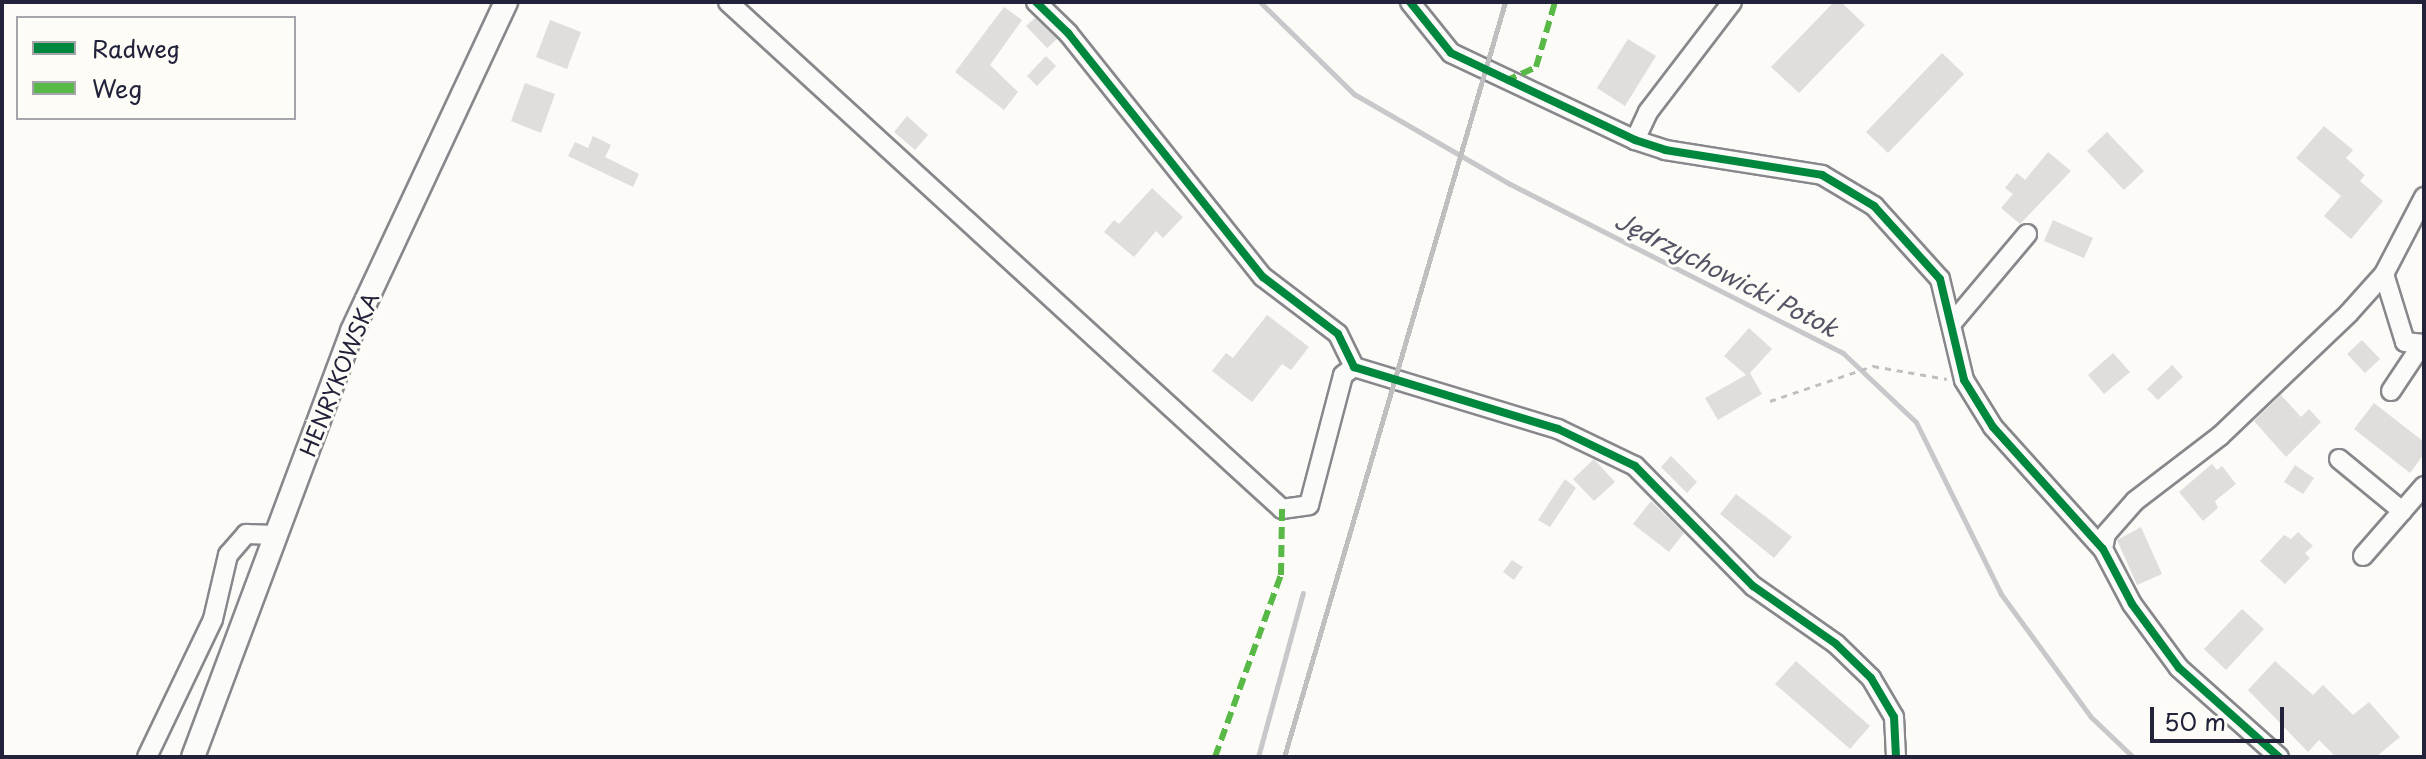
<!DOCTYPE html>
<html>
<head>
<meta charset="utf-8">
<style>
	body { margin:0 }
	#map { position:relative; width:2426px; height:759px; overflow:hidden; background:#fcfbf8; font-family:"Playpen Sans",sans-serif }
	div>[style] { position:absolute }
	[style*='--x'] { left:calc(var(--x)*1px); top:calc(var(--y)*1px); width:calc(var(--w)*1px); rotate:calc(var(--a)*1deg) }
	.stream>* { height:5px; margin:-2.5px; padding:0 2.5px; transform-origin:2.5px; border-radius:2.5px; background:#c8c8ca }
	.building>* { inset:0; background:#dfdedd }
	.path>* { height:3px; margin-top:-1.5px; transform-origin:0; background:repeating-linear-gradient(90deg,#bfbfc0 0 6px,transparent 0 12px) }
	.roads { filter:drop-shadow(2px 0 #88888c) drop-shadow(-2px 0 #88888c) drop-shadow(0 2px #88888c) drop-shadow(0 -2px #88888c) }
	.minor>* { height:18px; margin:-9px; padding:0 9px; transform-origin:9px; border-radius:9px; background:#fbfbf9 }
	.major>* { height:22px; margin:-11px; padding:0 11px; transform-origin:11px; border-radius:11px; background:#fbfbf9 }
	.rail>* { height:5px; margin:-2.5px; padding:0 2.5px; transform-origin:2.5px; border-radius:2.5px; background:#bfbfc0 }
	.quiet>* { height:6px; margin-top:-3px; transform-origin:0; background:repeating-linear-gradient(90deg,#58b947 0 12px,transparent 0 18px) }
	.cycleway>* { height:8px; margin:-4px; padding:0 4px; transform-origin:4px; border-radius:4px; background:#00873e }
	span { translate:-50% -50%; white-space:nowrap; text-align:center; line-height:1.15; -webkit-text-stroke:6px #fdfcf7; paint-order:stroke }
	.street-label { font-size:22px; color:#22223b }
	.water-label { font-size:24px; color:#545466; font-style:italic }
	.frame { position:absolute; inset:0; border:4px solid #22223b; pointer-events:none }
	.legend { position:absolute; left:16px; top:16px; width:280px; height:104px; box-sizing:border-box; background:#fdfcf7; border:2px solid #a5a5ac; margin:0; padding:10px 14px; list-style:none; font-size:24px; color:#22223b }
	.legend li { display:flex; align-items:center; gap:16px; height:40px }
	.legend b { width:40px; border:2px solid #a5a5ac }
	.scale { position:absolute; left:2150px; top:707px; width:134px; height:36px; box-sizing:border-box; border:4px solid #22223b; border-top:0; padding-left:10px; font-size:24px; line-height:28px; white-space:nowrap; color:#22223b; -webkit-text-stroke:6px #fdfcf7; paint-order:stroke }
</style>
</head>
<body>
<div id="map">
	<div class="stream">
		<div style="--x:1260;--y:2;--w:132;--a:44.4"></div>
		<div style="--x:1354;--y:94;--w:180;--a:30"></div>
		<div style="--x:1510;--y:184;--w:373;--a:26.9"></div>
		<div style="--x:1843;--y:353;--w:100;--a:43.4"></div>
		<div style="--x:1916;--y:422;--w:192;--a:63.7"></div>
		<div style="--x:2001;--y:594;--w:152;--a:53.8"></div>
		<div style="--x:2091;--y:717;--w:58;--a:43.6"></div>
		<div style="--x:1258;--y:757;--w:170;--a:-74.7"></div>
	</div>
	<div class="building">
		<div style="clip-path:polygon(1834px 2px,1841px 2px,1865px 25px,1799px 93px,1771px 67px)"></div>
		<div style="clip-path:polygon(1004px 7px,1022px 20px,990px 65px,1018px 92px,1004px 110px,955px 72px)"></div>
		<div style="clip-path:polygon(1035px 18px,1057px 39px,1047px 48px,1026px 26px)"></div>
		<div style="clip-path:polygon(550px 20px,581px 32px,567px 69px,536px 57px)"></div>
		<div style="clip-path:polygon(1628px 39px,1656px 56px,1625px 106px,1597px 88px)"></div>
		<div style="clip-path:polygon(1942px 53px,1964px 74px,1888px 153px,1866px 132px)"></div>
		<div style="clip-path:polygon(1046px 56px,1056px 66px,1037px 86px,1027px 76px)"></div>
		<div style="clip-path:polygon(525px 83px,555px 94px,541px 133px,511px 121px)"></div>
		<div style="clip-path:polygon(907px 116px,928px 135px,915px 150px,894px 132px)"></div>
		<div style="clip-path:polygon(2324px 126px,2353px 150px,2346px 158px,2365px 175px,2360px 181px,2383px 201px,2351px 239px,2324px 216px,2341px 196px,2296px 158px)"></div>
		<div style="clip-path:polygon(2107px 132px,2144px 171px,2124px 190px,2087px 151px)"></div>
		<div style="clip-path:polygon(593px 136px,611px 145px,605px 157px,639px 174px,633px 187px,568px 156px,575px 142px,588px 148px)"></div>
		<div style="clip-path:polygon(2048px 152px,2071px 171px,2020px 224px,2001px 208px,2013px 194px,2005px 188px,2017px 173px,2025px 180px)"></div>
		<div style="clip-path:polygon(1152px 188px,1183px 217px,1163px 238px,1156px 231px,1134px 257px,1104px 232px,1114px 220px,1119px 224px)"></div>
		<div style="clip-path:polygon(2053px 220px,2093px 238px,2084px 258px,2044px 241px)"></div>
		<div style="clip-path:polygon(1267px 315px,1309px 347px,1291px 370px,1282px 364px,1252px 402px,1212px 371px,1226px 353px,1233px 358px)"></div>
		<div style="clip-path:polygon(1749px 328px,1772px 349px,1750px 373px,1762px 394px,1718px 420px,1705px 398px,1746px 375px,1724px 356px)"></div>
		<div style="clip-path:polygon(2362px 340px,2380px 359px,2365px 373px,2347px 354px)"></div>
		<div style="clip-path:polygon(2113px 353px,2130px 372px,2104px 394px,2088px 375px)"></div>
		<div style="clip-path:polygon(2172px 365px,2183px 377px,2158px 400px,2147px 389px)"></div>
		<div style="clip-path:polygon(2281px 395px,2301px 417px,2309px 409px,2321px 422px,2286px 457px,2254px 421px)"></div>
		<div style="clip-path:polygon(2374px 403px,2424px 442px,2424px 454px,2410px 473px,2354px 429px)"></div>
		<div style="clip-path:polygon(1671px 456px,1697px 482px,1687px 493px,1661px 467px)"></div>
		<div style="clip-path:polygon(1594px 459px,1615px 482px,1594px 501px,1573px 479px)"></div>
		<div style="clip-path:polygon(2212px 464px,2217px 470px,2222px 466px,2236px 484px,2215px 501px,2218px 508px,2203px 521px,2179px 492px)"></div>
		<div style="clip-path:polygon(2295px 465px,2314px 478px,2303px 494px,2284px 482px)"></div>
		<div style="clip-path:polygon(1565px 479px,1576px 488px,1550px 527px,1538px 520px)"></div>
		<div style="clip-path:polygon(1736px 494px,1792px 537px,1774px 558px,1720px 514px)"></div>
		<div style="clip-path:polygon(1651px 501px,1684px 533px,1669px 552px,1633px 524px)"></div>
		<div style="clip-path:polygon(2141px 527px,2162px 574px,2137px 585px,2117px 540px)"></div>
		<div style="clip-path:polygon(2298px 532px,2313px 546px,2305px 553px,2310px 558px,2285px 584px,2260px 561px,2284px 535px,2291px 539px)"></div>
		<div style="clip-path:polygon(1512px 560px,1523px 567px,1514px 580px,1503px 572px)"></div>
		<div style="clip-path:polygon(2242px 609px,2264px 629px,2226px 670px,2204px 649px)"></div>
		<div style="clip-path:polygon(1796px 661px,1870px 726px,1850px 749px,1775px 684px)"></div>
		<div style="clip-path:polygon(2275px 661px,2313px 695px,2323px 685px,2353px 715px,2369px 702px,2400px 737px,2376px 757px,2336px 757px,2319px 740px,2308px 752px,2248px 690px)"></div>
	</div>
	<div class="path">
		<div style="--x:1770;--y:401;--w:109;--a:-18.8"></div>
		<div style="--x:1873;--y:366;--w:75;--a:10"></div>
	</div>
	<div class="roads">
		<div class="minor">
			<div style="--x:728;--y:2;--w:751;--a:42.46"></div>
			<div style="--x:1282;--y:509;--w:27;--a:-8"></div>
			<div style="--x:1309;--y:505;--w:134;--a:-75.3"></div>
			<div style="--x:1343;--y:375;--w:14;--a:-36"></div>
			<div style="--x:1036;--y:2;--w:45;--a:44.1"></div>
			<div style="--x:1068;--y:33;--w:312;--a:51.4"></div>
			<div style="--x:1263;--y:277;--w:94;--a:37.2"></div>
			<div style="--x:1338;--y:334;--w:37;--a:64"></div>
			<div style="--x:1354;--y:367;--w:213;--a:16.9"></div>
			<div style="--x:1558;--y:429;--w:85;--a:25.7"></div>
			<div style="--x:1635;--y:466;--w:168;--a:45.5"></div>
			<div style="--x:1753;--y:586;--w:101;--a:34.9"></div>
			<div style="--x:1836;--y:644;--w:49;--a:44.2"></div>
			<div style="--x:1871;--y:678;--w:45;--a:59.5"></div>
			<div style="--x:1894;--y:717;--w:40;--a:87.1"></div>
			<div style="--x:1410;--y:2;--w:65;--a:51.2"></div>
			<div style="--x:1451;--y:53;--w:204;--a:25.3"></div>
			<div style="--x:1635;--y:140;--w:32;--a:18"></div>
			<div style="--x:1665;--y:150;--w:159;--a:9"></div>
			<div style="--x:1822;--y:175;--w:61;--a:30.8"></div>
			<div style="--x:1874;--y:206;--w:98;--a:47.9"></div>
			<div style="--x:1940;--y:279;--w:104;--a:76.6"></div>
			<div style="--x:1964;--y:380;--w:55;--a:58.3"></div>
			<div style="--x:1993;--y:427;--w:164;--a:48"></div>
			<div style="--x:2103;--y:549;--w:62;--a:62.2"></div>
			<div style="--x:2132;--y:604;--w:79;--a:53.7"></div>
			<div style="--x:2179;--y:668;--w:134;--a:41.7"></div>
			<div style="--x:1635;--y:140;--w:31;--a:-65"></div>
			<div style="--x:1648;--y:112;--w:138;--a:-52.6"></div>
			<div style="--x:2384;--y:274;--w:71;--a:72.8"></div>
			<div style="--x:2405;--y:342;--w:19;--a:6"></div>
			<div style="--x:1953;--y:322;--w:115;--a:-49.9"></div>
			<div style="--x:2391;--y:391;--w:54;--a:-56.3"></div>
			<div style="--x:2339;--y:459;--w:82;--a:39.5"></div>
			<div style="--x:2103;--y:549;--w:15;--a:-79"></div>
			<div style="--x:2106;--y:534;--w:44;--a:-48.7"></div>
			<div style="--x:2135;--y:501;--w:107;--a:-37.4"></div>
			<div style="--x:2220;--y:436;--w:178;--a:-43.6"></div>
			<div style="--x:2349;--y:313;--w:52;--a:-48.1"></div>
			<div style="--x:2384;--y:274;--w:87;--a:-62.5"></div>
			<div style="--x:2363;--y:556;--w:93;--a:-48.9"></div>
			<div style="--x:147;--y:757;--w:153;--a:-64.4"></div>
			<div style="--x:213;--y:619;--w:66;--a:-76.8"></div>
			<div style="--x:228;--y:555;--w:28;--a:-49"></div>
			<div style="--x:246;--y:534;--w:29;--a:2"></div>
		</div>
		<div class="major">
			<div style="--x:193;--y:757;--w:455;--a:-69.5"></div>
			<div style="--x:352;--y:331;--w:363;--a:-64.9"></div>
		</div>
	</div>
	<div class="rail">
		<div style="--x:1284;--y:757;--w:787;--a:-73.68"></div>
	</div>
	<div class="quiet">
		<div style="--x:1505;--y:81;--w:34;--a:-24"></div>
		<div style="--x:1536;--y:67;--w:68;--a:-73.7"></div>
		<div style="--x:1215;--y:757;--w:194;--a:-70.1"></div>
		<div style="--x:1281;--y:575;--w:66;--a:-89.1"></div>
	</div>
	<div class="cycleway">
		<div style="--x:1036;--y:2;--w:45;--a:44.1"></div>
		<div style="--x:1068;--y:33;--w:312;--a:51.4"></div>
		<div style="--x:1263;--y:277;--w:94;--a:37.2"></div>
		<div style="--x:1338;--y:334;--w:37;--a:64"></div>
		<div style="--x:1354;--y:367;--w:213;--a:16.9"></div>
		<div style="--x:1558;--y:429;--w:85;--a:25.7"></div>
		<div style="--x:1635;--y:466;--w:168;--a:45.5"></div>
		<div style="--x:1753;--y:586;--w:101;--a:34.9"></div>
		<div style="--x:1836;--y:644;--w:49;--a:44.2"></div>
		<div style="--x:1871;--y:678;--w:45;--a:59.5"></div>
		<div style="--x:1894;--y:717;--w:40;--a:87.1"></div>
		<div style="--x:1410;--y:2;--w:65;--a:51.2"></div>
		<div style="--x:1451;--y:53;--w:204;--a:25.3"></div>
		<div style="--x:1635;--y:140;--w:32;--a:18"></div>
		<div style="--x:1665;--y:150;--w:159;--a:9"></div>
		<div style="--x:1822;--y:175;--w:61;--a:30.8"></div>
		<div style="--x:1874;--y:206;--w:98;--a:47.9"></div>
		<div style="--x:1940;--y:279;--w:104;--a:76.6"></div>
		<div style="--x:1964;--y:380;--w:55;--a:58.3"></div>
		<div style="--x:1993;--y:427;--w:164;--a:48"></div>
		<div style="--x:2103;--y:549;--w:62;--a:62.2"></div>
		<div style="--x:2132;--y:604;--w:79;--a:53.7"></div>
		<div style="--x:2179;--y:668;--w:134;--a:41.7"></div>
	</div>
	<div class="street-label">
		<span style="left:338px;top:374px;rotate:-68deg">HENRYKOWSKA</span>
	</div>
	<div class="water-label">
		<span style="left:1727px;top:274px;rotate:27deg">Jędrzychowicki Potok</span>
	</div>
	<div class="frame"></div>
	<ul class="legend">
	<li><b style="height:10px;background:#00873e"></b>Radweg</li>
	<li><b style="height:10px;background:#58b947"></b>Weg</li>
	</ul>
	<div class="scale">50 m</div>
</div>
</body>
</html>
